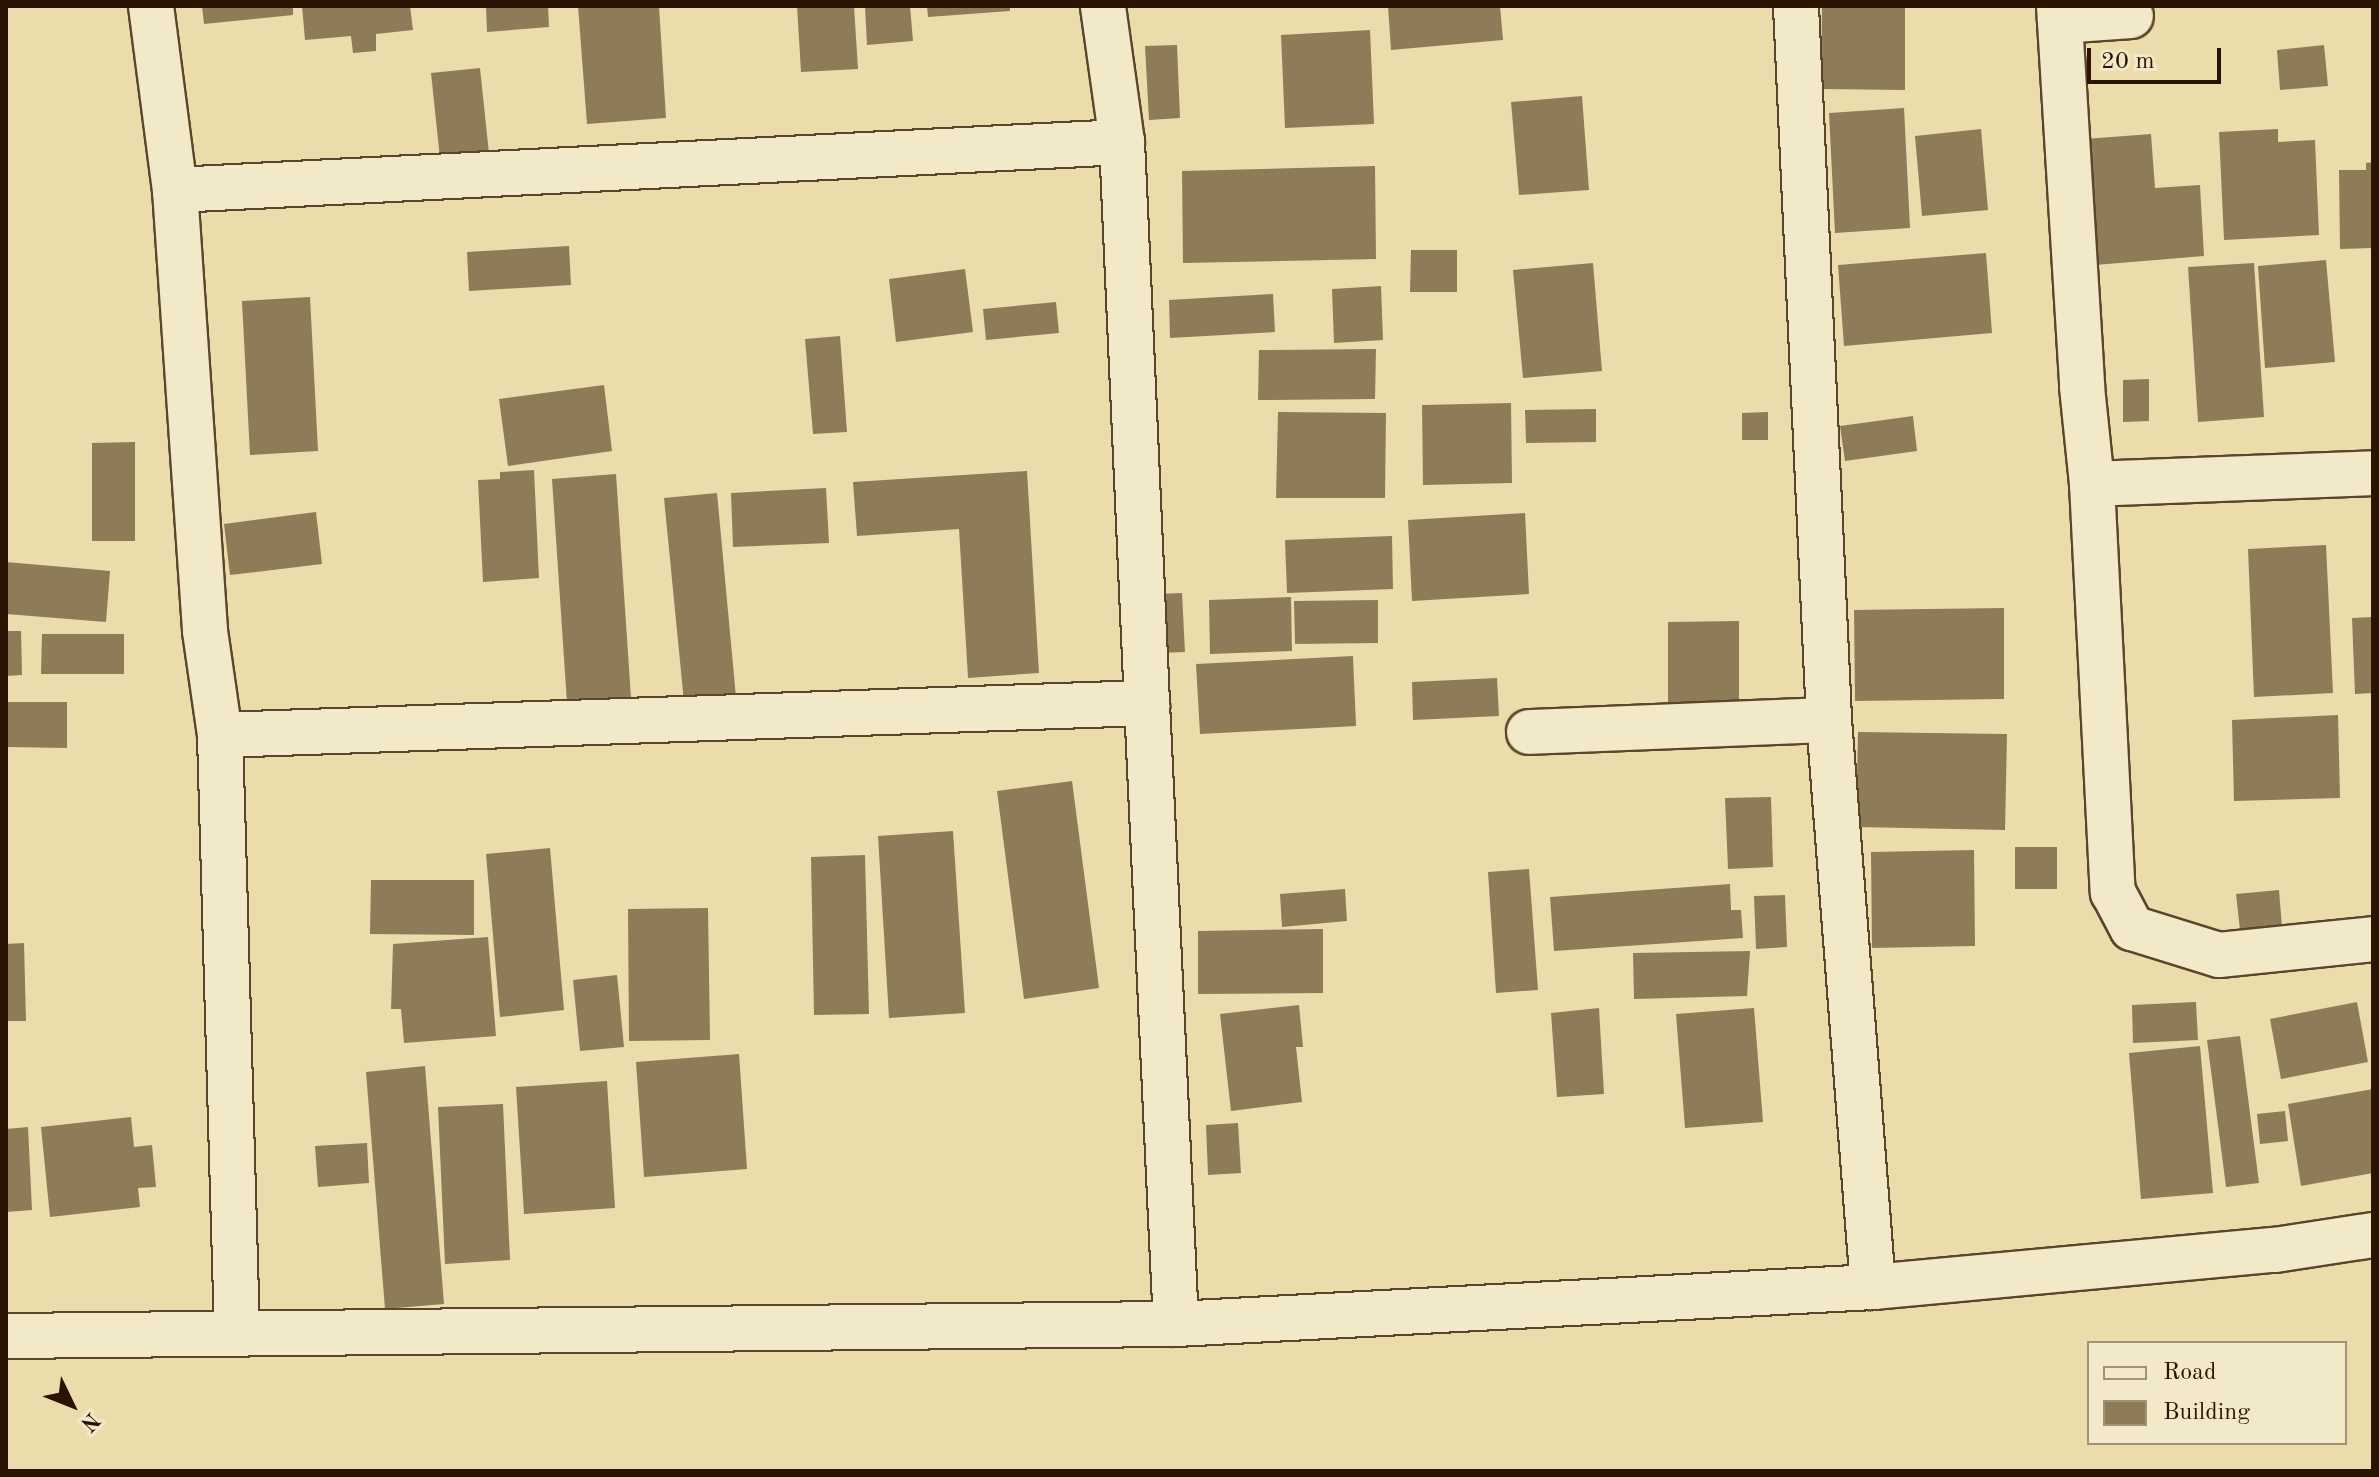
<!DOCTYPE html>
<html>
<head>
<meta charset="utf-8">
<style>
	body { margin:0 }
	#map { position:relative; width:2379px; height:1477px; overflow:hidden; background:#eaddab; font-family:"Old Standard TT",serif }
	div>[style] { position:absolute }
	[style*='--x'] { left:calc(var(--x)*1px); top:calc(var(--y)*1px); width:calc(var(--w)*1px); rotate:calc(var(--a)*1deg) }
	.building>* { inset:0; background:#8e7c59 }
	.roads { filter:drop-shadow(2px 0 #5a462b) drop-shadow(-2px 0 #5a462b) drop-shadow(0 2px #5a462b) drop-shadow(0 -2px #5a462b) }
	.minor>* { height:44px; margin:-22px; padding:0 22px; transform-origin:22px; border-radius:22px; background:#f1e9c8 }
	span { translate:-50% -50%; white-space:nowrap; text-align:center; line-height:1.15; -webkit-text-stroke:6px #f1e9c8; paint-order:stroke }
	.frame { position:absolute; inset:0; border:8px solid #2a1300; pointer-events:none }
	.legend { position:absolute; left:2087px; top:1341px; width:260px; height:104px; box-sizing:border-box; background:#f1e9c8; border:2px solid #a19378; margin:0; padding:10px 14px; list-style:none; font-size:24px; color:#2a1300 }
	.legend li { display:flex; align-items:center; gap:16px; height:40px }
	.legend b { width:40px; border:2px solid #a19378 }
	.north { position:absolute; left:32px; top:1365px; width:80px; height:80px; -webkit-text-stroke:6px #f1e9c8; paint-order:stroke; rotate:133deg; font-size:22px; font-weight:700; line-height:32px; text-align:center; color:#2a1300 }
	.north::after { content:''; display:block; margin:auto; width:28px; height:36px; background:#2a1300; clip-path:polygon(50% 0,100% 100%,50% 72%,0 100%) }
	.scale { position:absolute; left:2087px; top:48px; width:134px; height:36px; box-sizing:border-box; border:4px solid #2a1300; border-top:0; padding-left:10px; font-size:24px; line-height:28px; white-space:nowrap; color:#2a1300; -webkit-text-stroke:6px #f1e9c8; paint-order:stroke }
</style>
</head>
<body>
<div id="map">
	<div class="building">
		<div style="clip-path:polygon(202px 6px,293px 6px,293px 15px,204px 24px)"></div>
		<div style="clip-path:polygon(302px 6px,410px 6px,413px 30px,376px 34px,376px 51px,353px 53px,351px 36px,305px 40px)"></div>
		<div style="clip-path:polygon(486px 6px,548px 6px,549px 27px,487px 32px)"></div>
		<div style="clip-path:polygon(578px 6px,659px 6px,666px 118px,587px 124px)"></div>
		<div style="clip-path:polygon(797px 6px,854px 6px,858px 69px,801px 72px)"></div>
		<div style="clip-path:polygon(865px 6px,910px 6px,913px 41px,867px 45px)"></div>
		<div style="clip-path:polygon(927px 6px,1010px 6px,1010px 11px,928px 17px)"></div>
		<div style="clip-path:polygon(1388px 6px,1500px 6px,1503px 40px,1391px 50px)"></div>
		<div style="clip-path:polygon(1822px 6px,1905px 6px,1905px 90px,1821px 89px)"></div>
		<div style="clip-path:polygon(1370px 30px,1374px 124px,1285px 128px,1281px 35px)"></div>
		<div style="clip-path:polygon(1177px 45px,1180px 118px,1149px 120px,1145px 46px)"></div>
		<div style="clip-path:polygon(2324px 45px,2328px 86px,2280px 90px,2277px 50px)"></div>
		<div style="clip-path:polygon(480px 68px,490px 163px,441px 168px,431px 73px)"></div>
		<div style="clip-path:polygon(1582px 96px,1589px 190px,1519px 195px,1511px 102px)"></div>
		<div style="clip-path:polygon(1904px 108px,1910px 228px,1835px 233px,1829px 113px)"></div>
		<div style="clip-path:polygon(1981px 129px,1988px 210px,1922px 216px,1915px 136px)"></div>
		<div style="clip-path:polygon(2278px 129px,2278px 142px,2315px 140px,2319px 235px,2224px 240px,2219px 132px)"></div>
		<div style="clip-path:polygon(2151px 134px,2155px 188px,2200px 185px,2204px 256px,2095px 265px,2085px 139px)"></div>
		<div style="clip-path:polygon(2373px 162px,2373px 248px,2340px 249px,2339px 170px,2366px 170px,2366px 163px)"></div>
		<div style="clip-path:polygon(1375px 166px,1376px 259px,1183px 263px,1182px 171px)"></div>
		<div style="clip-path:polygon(569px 246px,571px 285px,469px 291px,467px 252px)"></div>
		<div style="clip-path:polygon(1411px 250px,1457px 250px,1457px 292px,1410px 292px)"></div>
		<div style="clip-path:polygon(1986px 253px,1992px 333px,1844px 346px,1838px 265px)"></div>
		<div style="clip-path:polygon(2326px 260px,2335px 362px,2265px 368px,2258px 266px)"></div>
		<div style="clip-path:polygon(1593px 263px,1602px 371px,1523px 378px,1513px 270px)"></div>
		<div style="clip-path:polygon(2254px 263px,2264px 417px,2198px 422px,2188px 267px)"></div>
		<div style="clip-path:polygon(965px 269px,973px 332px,896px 342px,889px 279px)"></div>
		<div style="clip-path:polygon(1381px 286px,1383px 340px,1334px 343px,1332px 289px)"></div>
		<div style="clip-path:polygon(1273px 294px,1275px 332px,1170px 338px,1169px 300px)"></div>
		<div style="clip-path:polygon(310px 297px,318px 451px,250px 455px,242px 301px)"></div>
		<div style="clip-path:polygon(1056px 302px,1059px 333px,986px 340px,983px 309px)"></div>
		<div style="clip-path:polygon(840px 336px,847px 432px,813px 434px,805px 339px)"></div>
		<div style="clip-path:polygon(1376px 349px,1375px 399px,1258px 400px,1259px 350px)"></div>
		<div style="clip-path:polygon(2149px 379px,2149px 421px,2123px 422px,2123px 380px)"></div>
		<div style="clip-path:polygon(604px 385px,612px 451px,508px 466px,499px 399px)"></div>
		<div style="clip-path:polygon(1511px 403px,1512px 483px,1423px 485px,1422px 405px)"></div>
		<div style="clip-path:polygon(1596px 409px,1596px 442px,1526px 443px,1525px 410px)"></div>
		<div style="clip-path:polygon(1278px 412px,1386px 413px,1385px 498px,1276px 498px)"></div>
		<div style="clip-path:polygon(1768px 412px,1768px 440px,1742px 440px,1742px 413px)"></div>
		<div style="clip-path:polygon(1913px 416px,1917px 451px,1845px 461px,1840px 426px)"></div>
		<div style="clip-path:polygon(135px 442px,135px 541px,92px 541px,92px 443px)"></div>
		<div style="clip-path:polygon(534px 470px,539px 578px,483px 582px,478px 480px,500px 479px,500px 472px)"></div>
		<div style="clip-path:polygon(1027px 471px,1039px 673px,968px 678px,959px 529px,857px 536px,853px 482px)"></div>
		<div style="clip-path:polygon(616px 474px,631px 698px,567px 703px,552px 479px)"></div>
		<div style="clip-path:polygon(826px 488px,829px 543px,733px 547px,731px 493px)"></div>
		<div style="clip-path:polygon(717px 493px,736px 697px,684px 702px,664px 498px)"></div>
		<div style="clip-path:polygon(316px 512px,322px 564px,230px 575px,224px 524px)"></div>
		<div style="clip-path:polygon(1525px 513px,1529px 594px,1412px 601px,1408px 520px)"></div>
		<div style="clip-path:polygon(1392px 536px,1393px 589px,1287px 593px,1285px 540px)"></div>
		<div style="clip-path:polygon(2326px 545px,2333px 693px,2254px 697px,2248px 549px)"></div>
		<div style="clip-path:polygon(6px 562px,110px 571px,106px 622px,6px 614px)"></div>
		<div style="clip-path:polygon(1182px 593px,1185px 652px,1162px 653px,1159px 594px)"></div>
		<div style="clip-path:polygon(1291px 597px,1292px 651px,1210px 654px,1209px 600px)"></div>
		<div style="clip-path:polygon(1378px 600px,1378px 643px,1295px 644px,1294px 601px)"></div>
		<div style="clip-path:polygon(2004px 608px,2004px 699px,1855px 701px,1854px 610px)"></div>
		<div style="clip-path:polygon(2373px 617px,2373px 693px,2355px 694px,2352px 618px)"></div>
		<div style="clip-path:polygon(1739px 621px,1739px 711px,1668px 711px,1668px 622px)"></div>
		<div style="clip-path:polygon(6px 631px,21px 631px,22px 675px,6px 676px)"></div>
		<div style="clip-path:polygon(42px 634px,124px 634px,124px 674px,41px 674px)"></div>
		<div style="clip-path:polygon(1353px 656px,1356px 726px,1200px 734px,1196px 664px)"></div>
		<div style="clip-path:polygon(1497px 678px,1499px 716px,1413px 720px,1412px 682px)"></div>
		<div style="clip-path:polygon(6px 702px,67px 702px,67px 748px,6px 747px)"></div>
		<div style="clip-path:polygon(2338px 715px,2340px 798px,2234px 801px,2232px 720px)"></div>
		<div style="clip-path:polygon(1858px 732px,2007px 734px,2005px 830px,1856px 827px)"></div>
		<div style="clip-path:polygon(1072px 781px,1099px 988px,1024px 999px,997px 791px)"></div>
		<div style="clip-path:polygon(1771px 797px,1773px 867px,1728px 869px,1725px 798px)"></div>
		<div style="clip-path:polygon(953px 831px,965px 1013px,889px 1018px,878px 836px)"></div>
		<div style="clip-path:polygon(2015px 847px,2057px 847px,2057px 889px,2015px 889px)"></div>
		<div style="clip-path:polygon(550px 848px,564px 1010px,500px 1017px,486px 854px)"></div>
		<div style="clip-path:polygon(1974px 850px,1975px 946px,1872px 948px,1871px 852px)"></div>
		<div style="clip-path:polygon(865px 855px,869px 1014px,814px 1015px,811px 857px)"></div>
		<div style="clip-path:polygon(1529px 869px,1538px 990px,1496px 993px,1488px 872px)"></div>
		<div style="clip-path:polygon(371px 880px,474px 880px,474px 935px,370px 934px)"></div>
		<div style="clip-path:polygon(1730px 884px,1731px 910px,1741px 910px,1743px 938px,1554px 951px,1550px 897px)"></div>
		<div style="clip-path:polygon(1345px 889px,1347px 921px,1282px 927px,1280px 894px)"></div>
		<div style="clip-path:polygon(2279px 890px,2282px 927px,2240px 930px,2236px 894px)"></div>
		<div style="clip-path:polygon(1785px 895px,1787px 947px,1756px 949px,1754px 896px)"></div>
		<div style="clip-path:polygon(708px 908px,710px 1040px,629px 1041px,628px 909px)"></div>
		<div style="clip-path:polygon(1323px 929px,1323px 993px,1198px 994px,1198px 931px)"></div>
		<div style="clip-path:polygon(488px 937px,496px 1036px,404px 1043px,401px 1009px,391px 1009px,393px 944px)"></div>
		<div style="clip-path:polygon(24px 943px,26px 1021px,6px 1021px,6px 944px)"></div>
		<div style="clip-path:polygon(1750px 951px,1747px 996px,1634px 999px,1633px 953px)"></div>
		<div style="clip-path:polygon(617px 975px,624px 1047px,580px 1051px,573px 980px)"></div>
		<div style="clip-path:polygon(2196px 1002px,2198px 1040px,2133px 1043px,2132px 1005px)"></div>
		<div style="clip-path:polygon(2357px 1002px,2368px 1062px,2281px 1079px,2270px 1019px)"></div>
		<div style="clip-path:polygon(1299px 1005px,1303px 1047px,1296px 1047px,1302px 1102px,1231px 1111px,1220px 1014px)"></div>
		<div style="clip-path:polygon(1599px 1008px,1604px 1094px,1557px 1097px,1551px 1013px)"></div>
		<div style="clip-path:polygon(1754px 1008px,1763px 1122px,1685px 1128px,1676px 1014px)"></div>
		<div style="clip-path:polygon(2240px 1036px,2259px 1183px,2226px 1187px,2207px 1040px)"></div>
		<div style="clip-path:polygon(2200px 1046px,2213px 1193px,2141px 1199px,2129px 1053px)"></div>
		<div style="clip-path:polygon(739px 1054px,747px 1169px,644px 1177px,636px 1062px)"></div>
		<div style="clip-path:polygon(425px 1066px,444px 1304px,385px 1309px,366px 1072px)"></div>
		<div style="clip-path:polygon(607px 1081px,615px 1208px,524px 1214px,516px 1087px)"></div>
		<div style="clip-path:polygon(2373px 1089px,2373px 1173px,2301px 1186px,2288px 1104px)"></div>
		<div style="clip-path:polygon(503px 1104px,510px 1260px,445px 1264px,438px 1107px)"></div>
		<div style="clip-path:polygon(2285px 1111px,2288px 1141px,2260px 1144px,2257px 1114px)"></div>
		<div style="clip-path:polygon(131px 1117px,134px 1147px,152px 1145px,156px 1187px,138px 1188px,140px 1207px,50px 1217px,41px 1127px)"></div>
		<div style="clip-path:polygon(1238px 1123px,1241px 1173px,1208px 1175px,1206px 1125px)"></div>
		<div style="clip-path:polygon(28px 1127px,32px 1210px,6px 1212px,6px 1129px)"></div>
		<div style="clip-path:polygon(367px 1143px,369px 1183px,318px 1187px,315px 1146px)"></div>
	</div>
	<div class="roads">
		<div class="minor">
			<div style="--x:151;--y:6;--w:186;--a:82.6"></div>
			<div style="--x:175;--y:190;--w:442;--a:86.1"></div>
			<div style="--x:205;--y:631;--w:105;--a:81.8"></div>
			<div style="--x:220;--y:735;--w:597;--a:88.37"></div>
			<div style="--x:1796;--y:6;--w:715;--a:87.35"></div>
			<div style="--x:1829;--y:720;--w:569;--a:85.56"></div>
			<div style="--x:2059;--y:6;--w:382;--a:86.5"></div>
			<div style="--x:2082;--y:387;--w:98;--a:84.1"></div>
			<div style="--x:2092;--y:484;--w:409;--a:87.1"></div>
			<div style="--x:2113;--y:892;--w:41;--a:62.2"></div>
			<div style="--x:2132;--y:928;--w:91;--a:17.2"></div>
			<div style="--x:2219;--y:955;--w:155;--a:-5.9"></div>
			<div style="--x:2060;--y:21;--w:71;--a:-4"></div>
			<div style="--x:175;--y:190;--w:948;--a:-2.9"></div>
			<div style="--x:2092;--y:484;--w:281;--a:-2.2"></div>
			<div style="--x:1147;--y:703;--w:622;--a:87.33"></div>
			<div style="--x:1529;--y:732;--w:300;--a:-2.3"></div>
			<div style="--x:220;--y:735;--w:928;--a:-1.98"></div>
			<div style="--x:1147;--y:703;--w:562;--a:-92.55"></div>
			<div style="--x:1122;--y:142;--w:137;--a:-98"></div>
			<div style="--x:6;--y:1336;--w:1170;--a:-0.59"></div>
			<div style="--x:1176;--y:1324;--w:698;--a:-3.04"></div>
			<div style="--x:1873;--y:1287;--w:404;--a:-5.3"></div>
			<div style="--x:2275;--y:1250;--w:99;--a:-8.7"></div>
		</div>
	</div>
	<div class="frame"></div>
	<ul class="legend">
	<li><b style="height:10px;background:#f1e9c8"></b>Road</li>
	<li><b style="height:22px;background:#8e7c59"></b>Building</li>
	</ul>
	<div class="north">N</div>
	<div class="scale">20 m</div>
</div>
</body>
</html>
